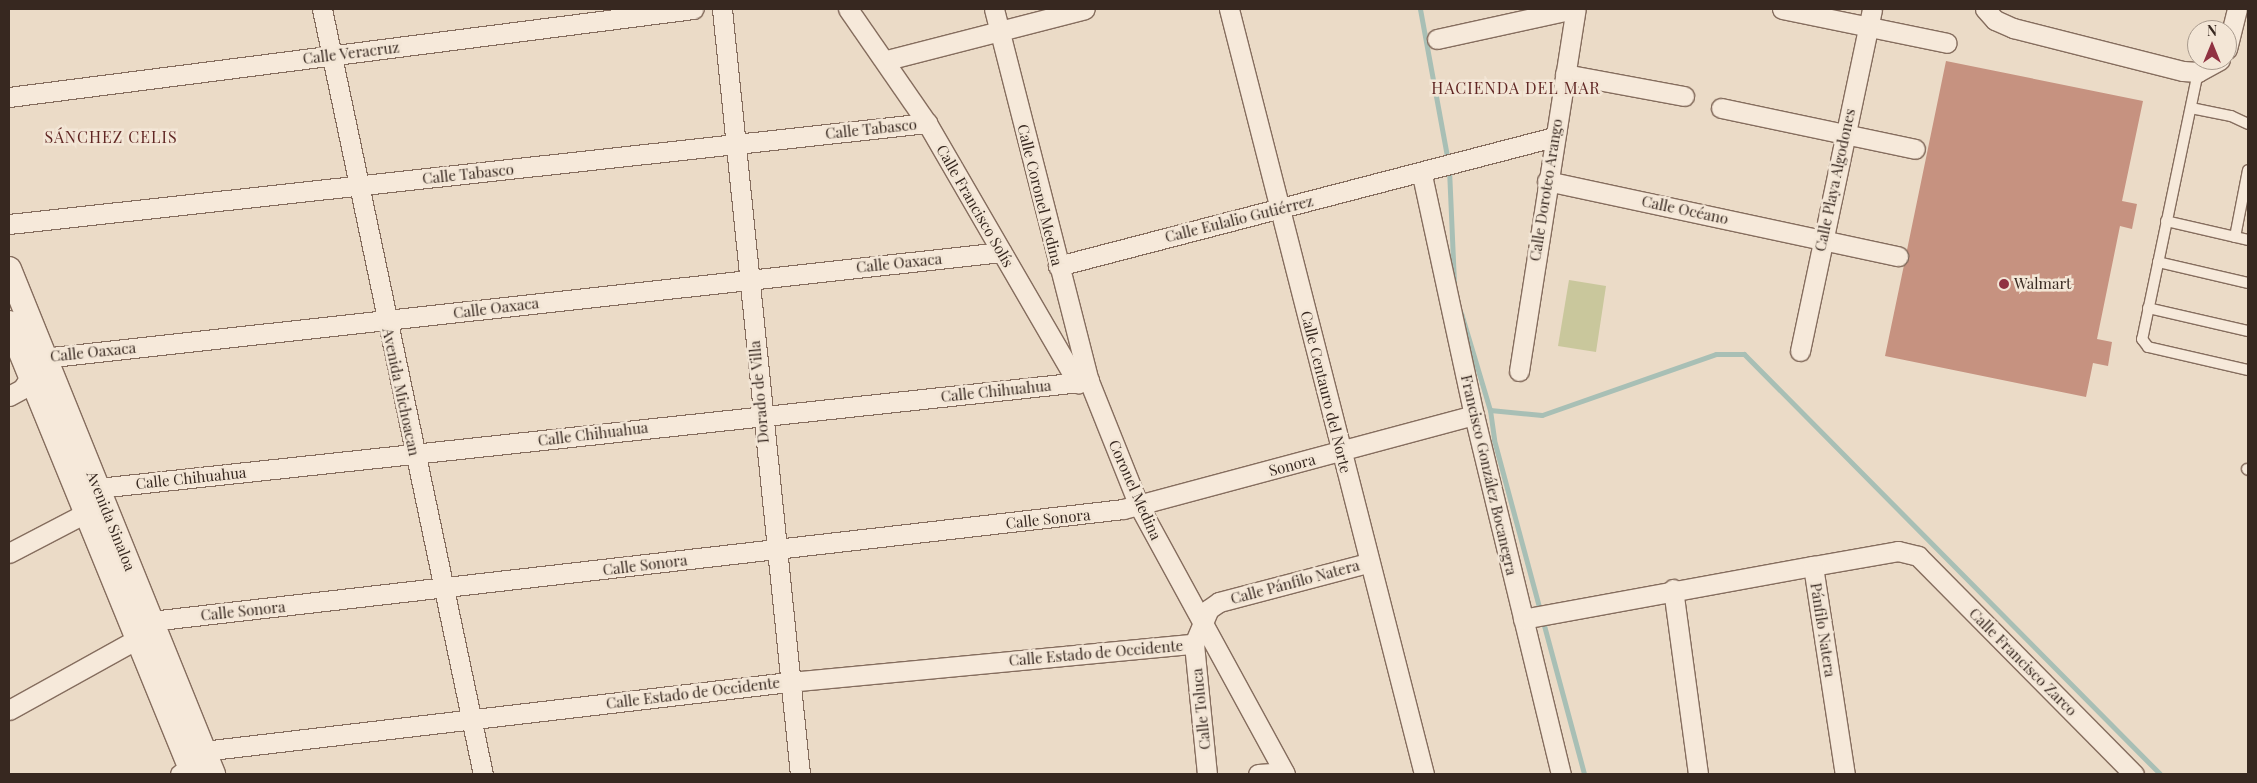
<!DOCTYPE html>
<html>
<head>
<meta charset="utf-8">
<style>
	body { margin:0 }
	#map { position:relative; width:2257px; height:783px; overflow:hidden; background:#ebdbc7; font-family:"Playfair Display",serif }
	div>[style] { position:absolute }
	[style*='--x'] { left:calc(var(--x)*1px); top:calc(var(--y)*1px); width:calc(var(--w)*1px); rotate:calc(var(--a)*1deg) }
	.green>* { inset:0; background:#c9c79c }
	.stream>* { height:5px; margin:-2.5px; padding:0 2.5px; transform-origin:2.5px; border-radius:2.5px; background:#a8bfb5 }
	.building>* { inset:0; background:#c69280 }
	.roads { filter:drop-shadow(1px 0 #856d5e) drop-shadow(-1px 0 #856d5e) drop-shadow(0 1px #856d5e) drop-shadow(0 -1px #856d5e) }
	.service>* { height:10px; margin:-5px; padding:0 5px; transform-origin:5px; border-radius:5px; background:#f6e9da }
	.minor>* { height:19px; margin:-9.5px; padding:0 9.5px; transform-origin:9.5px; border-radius:9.5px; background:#f6e9da }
	.tertiary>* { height:24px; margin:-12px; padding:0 12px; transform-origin:12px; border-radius:12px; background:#f6e9da }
	.dots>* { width:14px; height:14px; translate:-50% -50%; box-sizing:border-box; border:2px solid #f3e6d6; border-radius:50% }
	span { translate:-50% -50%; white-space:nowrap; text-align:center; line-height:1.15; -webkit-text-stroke:5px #f3e6d6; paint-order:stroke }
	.street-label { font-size:15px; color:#372820 }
	.poi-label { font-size:15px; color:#372820 }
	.left { translate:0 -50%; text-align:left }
	.neighbourhood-label { font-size:16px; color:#602623; letter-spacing:1px }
	.frame { position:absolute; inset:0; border:10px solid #372820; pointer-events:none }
	.north { position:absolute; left:2187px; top:20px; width:50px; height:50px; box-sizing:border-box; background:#f3e6d6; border:1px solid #a89a8d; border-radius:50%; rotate:0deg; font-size:14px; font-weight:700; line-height:20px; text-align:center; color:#372820 }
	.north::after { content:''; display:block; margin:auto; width:18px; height:22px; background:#903242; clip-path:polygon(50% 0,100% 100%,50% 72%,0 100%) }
</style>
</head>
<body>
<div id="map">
	<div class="green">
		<div style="clip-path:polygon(1569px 280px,1606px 286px,1596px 352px,1558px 346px)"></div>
	</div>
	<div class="stream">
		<div style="--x:1420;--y:9;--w:155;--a:79.6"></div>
		<div style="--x:1449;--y:169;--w:113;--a:87.5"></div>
		<div style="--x:1461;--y:313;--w:101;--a:73.4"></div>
		<div style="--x:1490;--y:410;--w:52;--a:5.5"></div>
		<div style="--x:1542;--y:415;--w:184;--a:-19.3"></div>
		<div style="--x:1716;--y:354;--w:28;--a:0"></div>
		<div style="--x:1744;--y:354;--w:591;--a:45.27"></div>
		<div style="--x:1490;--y:410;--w:30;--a:82"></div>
		<div style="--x:1494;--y:440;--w:346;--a:74.9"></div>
	</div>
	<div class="building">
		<div style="clip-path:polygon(1946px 61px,2143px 101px,2122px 201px,2137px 204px,2132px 229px,2120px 226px,2097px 339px,2112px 342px,2108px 366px,2093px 363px,2086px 397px,1885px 356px,1904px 265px,1909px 258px,1907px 250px)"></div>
	</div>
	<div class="roads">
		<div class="service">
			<div style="--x:2198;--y:72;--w:273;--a:101.8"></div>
			<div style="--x:2142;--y:339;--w:10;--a:53"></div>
			<div style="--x:2148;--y:347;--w:103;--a:13"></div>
			<div style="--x:2191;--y:108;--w:41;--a:11.3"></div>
			<div style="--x:2231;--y:116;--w:19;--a:25"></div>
			<div style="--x:2166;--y:221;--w:84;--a:13"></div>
			<div style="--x:2235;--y:237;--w:68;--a:-79"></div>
			<div style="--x:2158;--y:262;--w:92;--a:13.1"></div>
			<div style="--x:2148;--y:308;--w:103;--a:13"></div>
			<div style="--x:2247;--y:469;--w:1;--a:45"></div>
		</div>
		<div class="minor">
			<div style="--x:322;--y:9;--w:782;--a:78.12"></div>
			<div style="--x:722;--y:9;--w:769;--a:84.18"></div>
			<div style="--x:848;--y:9;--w:139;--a:55.3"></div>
			<div style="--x:927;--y:123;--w:301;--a:59.9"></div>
			<div style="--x:994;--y:9;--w:384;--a:75.7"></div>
			<div style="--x:1089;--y:381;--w:135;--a:68.2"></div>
			<div style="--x:1139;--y:506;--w:305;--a:61.4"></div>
			<div style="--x:1229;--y:9;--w:789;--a:75.7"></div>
			<div style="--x:1782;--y:9;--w:168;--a:11.6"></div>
			<div style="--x:1985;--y:9;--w:15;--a:48"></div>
			<div style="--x:1995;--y:20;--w:20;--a:24"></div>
			<div style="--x:2013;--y:28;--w:175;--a:14.2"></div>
			<div style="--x:2183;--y:71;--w:15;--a:4"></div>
			<div style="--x:2198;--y:72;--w:25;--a:-29"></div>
			<div style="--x:1437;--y:39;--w:139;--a:-12.4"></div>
			<div style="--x:2227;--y:49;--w:41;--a:-76"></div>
			<div style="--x:887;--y:60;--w:204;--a:-14.4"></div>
			<div style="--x:1565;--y:74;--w:121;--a:10.5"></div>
			<div style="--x:9;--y:97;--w:690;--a:-7.33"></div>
			<div style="--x:1721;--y:108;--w:198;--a:11.9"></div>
			<div style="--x:1422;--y:175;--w:246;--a:77.8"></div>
			<div style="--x:1474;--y:415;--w:369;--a:76.4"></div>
			<div style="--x:1547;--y:181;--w:359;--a:12.1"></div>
			<div style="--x:9;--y:224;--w:924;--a:-6.28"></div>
			<div style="--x:1058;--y:266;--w:513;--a:-14.58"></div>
			<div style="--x:1800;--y:351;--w:349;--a:-78.1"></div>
			<div style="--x:1519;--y:371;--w:366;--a:-81.1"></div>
			<div style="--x:9;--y:396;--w:15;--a:-28"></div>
			<div style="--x:22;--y:389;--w:37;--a:-56"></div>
			<div style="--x:43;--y:358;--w:964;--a:-6.31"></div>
			<div style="--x:98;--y:488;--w:997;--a:-6.16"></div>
			<div style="--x:9;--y:553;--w:87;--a:-27.5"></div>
			<div style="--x:1813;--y:566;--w:86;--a:-10"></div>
			<div style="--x:1898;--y:551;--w:21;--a:14"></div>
			<div style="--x:1918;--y:556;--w:307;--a:45.3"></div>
			<div style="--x:1673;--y:589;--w:187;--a:82.3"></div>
			<div style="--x:1523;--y:619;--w:295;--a:-10.4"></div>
			<div style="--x:1813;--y:566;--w:210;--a:81.3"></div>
			<div style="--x:151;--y:621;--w:978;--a:-6.57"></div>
			<div style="--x:1123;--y:509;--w:363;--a:-15"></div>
			<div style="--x:1194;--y:644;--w:131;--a:84.3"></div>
			<div style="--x:9;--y:710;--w:146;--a:-29"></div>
			<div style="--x:180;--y:774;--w:13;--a:-29"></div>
			<div style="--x:191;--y:768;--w:21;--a:-55"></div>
			<div style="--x:203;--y:751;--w:590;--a:-6.72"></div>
			<div style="--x:789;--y:682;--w:407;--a:-5.4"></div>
			<div style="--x:1194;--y:644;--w:38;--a:-67"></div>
			<div style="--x:1209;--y:609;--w:12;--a:-35"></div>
			<div style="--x:1219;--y:602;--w:154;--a:-14.7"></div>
			<div style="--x:1258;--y:774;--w:26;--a:-4"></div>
		</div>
		<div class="tertiary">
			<div style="--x:9;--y:269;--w:545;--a:68"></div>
			<div style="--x:9;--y:323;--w:487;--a:67.8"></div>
		</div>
	</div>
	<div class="dots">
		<div style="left:2004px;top:284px;background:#903242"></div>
	</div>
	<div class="street-label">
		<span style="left:351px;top:53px;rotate:-7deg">Calle Veracruz</span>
		<span style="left:871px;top:129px;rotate:-6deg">Calle Tabasco</span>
		<span style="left:468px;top:174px;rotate:-6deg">Calle Tabasco</span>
		<span style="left:1835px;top:180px;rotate:-78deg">Calle Playa Algodones</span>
		<span style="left:1546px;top:190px;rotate:-81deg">Calle Doroteo Arango</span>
		<span style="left:1040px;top:195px;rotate:76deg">Calle Coronel Medina</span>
		<span style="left:975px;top:206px;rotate:60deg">Calle Francisco Solís</span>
		<span style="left:1685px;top:210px;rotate:12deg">Calle Océano</span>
		<span style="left:1239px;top:219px;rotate:-14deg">Calle Eulalio Gutiérrez</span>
		<span style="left:899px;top:263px;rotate:-6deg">Calle Oaxaca</span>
		<span style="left:496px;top:308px;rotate:-7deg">Calle Oaxaca</span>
		<span style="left:93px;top:352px;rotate:-6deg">Calle Oaxaca</span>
		<span style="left:996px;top:391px;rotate:-6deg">Calle Chihuahua</span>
		<span style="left:401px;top:392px;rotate:78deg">Avenida Michoacan</span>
		<span style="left:759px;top:392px;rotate:-95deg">Dorado de Villa</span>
		<span style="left:1326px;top:392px;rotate:76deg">Calle Centauro del Norte</span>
		<span style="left:593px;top:434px;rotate:-7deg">Calle Chihuahua</span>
		<span style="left:1292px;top:465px;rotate:-15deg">Sonora</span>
		<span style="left:1489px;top:475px;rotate:77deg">Francisco González Bocanegra</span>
		<span style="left:191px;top:478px;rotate:-6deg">Calle Chihuahua</span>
		<span style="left:1135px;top:490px;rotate:66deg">Coronel Medina</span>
		<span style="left:1048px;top:519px;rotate:-6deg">Calle Sonora</span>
		<span style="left:111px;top:521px;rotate:68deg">Avenida Sinaloa</span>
		<span style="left:645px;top:565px;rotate:-7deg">Calle Sonora</span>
		<span style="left:1295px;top:582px;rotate:-15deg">Calle Pánfilo Natera</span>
		<span style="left:243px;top:611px;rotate:-6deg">Calle Sonora</span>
		<span style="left:1823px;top:630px;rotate:81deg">Pánfilo Natera</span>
		<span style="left:1096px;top:653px;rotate:-5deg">Calle Estado de Occidente</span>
		<span style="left:2023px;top:662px;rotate:45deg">Calle Francisco Zarco</span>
		<span style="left:693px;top:693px;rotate:-7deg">Calle Estado de Occidente</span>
		<span style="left:1201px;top:709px;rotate:-96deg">Calle Toluca</span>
	</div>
	<div class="poi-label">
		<span class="left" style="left:2014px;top:284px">Walmart</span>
	</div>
	<div class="neighbourhood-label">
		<span style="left:1516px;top:88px">HACIENDA DEL MAR</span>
		<span style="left:111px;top:137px">SÁNCHEZ CELIS</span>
	</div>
	<div class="frame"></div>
	<div class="north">N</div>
</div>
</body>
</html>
